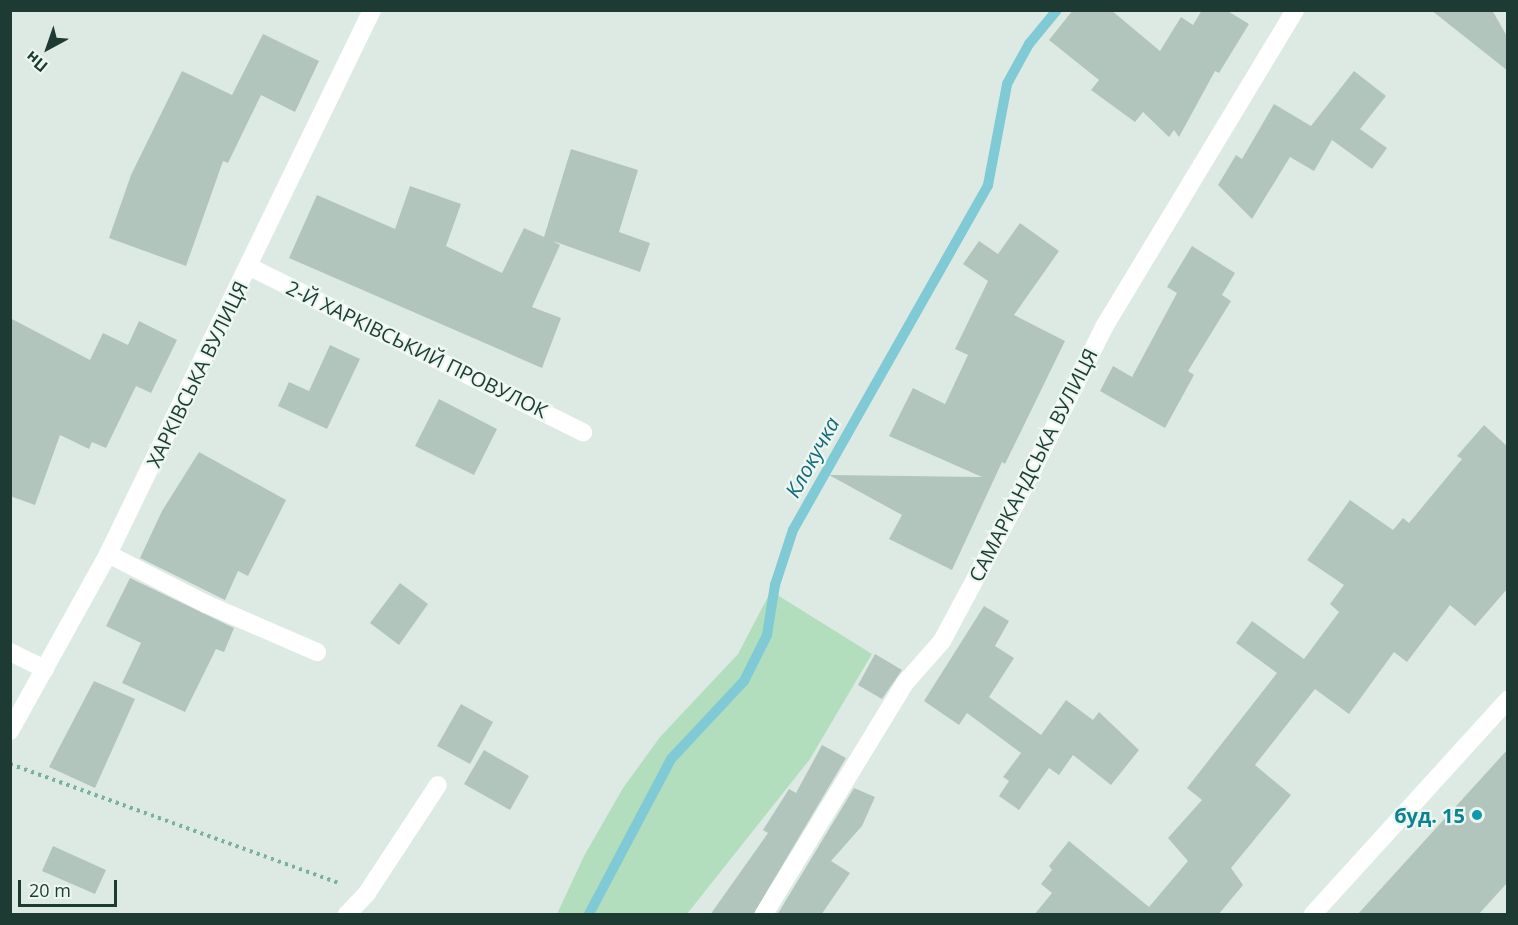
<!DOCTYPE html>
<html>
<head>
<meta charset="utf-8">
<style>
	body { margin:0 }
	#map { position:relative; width:1518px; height:925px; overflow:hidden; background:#ddeae4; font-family:"Open Sans",sans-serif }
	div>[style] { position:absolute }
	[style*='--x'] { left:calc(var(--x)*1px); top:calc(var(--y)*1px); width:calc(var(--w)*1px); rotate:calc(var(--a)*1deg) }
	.green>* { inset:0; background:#b3debe }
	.stream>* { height:10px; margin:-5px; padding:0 5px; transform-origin:5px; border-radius:5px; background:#7fcad5 }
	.building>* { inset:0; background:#b2c5bd }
	.path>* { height:4px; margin-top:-2px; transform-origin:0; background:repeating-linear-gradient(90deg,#7ab19e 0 3px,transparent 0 7.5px) }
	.street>* { height:18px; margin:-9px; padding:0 9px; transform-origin:9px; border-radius:9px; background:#fff }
	.dots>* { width:16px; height:16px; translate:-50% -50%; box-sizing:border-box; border:3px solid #edf7f2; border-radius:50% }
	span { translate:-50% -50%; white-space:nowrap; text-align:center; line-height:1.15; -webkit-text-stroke:4.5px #edf7f2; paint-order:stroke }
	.street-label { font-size:20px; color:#1d3b32 }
	.culture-label { font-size:20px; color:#0d838f; font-weight:700 }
	.right { translate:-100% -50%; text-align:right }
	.water-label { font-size:21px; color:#146c7a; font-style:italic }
	.frame { position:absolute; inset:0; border:12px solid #1d3b32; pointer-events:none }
	.north { position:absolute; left:18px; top:18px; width:60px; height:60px; -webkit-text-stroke:4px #edf7f2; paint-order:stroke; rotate:220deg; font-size:16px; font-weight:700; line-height:24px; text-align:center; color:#1d3b32 }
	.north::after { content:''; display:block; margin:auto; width:21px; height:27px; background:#1d3b32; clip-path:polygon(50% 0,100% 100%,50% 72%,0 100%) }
	.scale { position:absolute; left:18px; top:880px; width:99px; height:27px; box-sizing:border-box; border:3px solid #1d3b32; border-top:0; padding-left:8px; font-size:18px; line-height:21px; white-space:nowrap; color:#1d3b32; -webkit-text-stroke:4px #edf7f2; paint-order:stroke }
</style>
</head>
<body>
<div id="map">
	<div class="green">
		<div style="clip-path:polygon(771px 591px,872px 654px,810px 759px,687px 914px,557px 914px,584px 856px,623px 788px,660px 737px,738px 654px)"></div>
	</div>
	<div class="stream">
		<div style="--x:589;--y:914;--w:175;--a:-62.1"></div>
		<div style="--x:671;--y:759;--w:107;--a:-46.9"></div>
		<div style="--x:744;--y:681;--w:51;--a:-63.4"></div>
		<div style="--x:767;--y:635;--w:51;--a:-80.9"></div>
		<div style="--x:775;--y:585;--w:58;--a:-71.9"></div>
		<div style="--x:793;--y:530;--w:396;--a:-60.5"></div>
		<div style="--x:988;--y:185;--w:103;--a:-79.3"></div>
		<div style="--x:1007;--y:84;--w:46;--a:-61.2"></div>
		<div style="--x:1029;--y:44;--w:44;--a:-50.5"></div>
	</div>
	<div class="building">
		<div style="clip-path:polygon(1073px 10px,1111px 10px,1160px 51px,1181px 17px,1193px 25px,1202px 10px,1226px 10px,1249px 24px,1219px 73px,1215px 71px,1179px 137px,1174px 130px,1169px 137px,1143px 112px,1135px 122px,1091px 90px,1099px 80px,1049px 40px)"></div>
		<div style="clip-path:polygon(1431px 10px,1492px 10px,1508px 38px,1508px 71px)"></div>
		<div style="clip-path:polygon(263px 34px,319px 61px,295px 112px,261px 95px,228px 163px,223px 161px,186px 266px,109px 238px,131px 175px,182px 71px,232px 95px)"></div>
		<div style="clip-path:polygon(1354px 71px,1386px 96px,1360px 129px,1387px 148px,1372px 169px,1332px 140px,1314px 171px,1290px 157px,1252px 219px,1218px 185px,1236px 155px,1242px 159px,1274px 104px,1311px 126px)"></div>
		<div style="clip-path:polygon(571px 149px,638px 170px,619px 232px,650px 243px,640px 272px,553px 241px,560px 245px,532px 307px,561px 318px,542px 368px,289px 258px,317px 195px,395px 229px,410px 186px,461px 204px,446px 246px,502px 273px,524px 228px,544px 237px)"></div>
		<div style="clip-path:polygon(1020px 223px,1059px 251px,1014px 315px,1065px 341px,1005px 464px,1002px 462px,952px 570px,889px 539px,902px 515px,829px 475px,982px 477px,889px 436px,913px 388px,945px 404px,968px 355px,955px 349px,988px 281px,963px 264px,979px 241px,998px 254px)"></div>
		<div style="clip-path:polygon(1192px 246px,1235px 273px,1222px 295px,1231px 301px,1188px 371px,1194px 375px,1165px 428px,1100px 391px,1113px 366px,1132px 377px,1177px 293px,1167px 287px)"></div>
		<div style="clip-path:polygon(10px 318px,90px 360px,103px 333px,128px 345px,139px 321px,177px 340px,151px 393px,136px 386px,106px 448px,92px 442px,89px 449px,60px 435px,35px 505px,10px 496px)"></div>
		<div style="clip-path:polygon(330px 345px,360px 359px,327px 429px,278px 406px,289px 382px,309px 391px)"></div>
		<div style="clip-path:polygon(439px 399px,497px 429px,474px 475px,415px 446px)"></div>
		<div style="clip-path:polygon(1484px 425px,1508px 447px,1508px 588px,1475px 626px,1450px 605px,1407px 662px,1394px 652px,1349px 714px,1315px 689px,1255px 765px,1291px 795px,1231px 868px,1243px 885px,1218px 915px,1034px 915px,1052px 893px,1041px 884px,1052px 870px,1049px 866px,1069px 841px,1149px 907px,1188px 861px,1168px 838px,1202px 800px,1187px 788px,1277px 673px,1236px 643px,1252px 621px,1304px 659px,1339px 612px,1330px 604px,1344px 585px,1307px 560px,1350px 500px,1393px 530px,1403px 518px,1409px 523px,1462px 459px,1457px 456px)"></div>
		<div style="clip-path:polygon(199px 452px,286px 500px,248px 576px,238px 571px,225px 600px,140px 558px,162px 511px)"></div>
		<div style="clip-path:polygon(130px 578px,234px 628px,224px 652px,216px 649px,185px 712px,122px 683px,141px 643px,106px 626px)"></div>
		<div style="clip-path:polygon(400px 583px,428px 604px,399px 645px,370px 623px)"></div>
		<div style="clip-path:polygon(984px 606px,1009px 621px,995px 646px,1014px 658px,989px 697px,1041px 735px,1066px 700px,1093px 720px,1099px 712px,1139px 750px,1111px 785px,1073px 755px,1059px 775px,1049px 768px,1019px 810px,999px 796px,1009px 781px,1003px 777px,1021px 753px,967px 713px,959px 725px,924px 701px)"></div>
		<div style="clip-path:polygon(875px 654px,902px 670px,882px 699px,858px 685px)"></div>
		<div style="clip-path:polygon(94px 681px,135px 699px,95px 788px,49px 767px)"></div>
		<div style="clip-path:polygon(461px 704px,493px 722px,470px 764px,437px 746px)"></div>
		<div style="clip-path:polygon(822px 745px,846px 758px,753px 915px,710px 915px,768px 833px,763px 830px,789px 789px,796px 793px)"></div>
		<div style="clip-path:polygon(1508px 749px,1508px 882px,1478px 915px,1357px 915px)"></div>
		<div style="clip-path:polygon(484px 750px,529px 776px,510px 810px,464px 784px)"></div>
		<div style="clip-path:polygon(854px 788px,875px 797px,862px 826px,831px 861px,850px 873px,821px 915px,777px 915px)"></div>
		<div style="clip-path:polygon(53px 846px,106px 870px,95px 894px,42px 871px)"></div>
	</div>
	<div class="path">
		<div style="--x:10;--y:764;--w:352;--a:19.9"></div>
	</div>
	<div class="street">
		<div style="--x:250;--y:267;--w:372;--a:26.4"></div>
		<div style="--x:108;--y:554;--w:110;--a:27"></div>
		<div style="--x:206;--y:604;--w:121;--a:23.4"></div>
		<div style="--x:10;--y:652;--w:39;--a:26"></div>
		<div style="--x:10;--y:731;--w:202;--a:-61"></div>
		<div style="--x:108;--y:554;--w:605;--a:-64.11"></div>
		<div style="--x:347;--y:914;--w:29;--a:-46"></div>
		<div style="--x:367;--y:893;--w:129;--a:-56.7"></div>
		<div style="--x:764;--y:914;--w:271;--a:-58.6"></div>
		<div style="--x:905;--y:683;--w:56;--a:-48.6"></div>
		<div style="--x:942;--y:641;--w:157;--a:-61.8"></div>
		<div style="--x:1016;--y:503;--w:197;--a:-63.4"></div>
		<div style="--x:1104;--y:327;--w:370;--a:-58.9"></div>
		<div style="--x:1313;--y:914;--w:290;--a:-47.7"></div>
	</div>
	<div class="dots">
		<div style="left:1477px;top:815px;background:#0f9aa8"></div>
	</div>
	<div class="street-label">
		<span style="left:417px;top:349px;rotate:26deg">2-Й ХАРКІВСЬКИЙ ПРОВУЛОК</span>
		<span style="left:197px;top:374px;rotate:-64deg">ХАРКІВСЬКА ВУЛИЦЯ</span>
		<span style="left:1033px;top:465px;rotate:-63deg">САМАРКАНДСЬКА ВУЛИЦЯ</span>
	</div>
	<div class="culture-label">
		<span class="right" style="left:1465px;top:815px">буд. 15</span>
	</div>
	<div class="water-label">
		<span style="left:812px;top:457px;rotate:-61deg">Клокучка</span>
	</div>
	<div class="frame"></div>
	<div class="north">Пн</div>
	<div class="scale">20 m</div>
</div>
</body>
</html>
